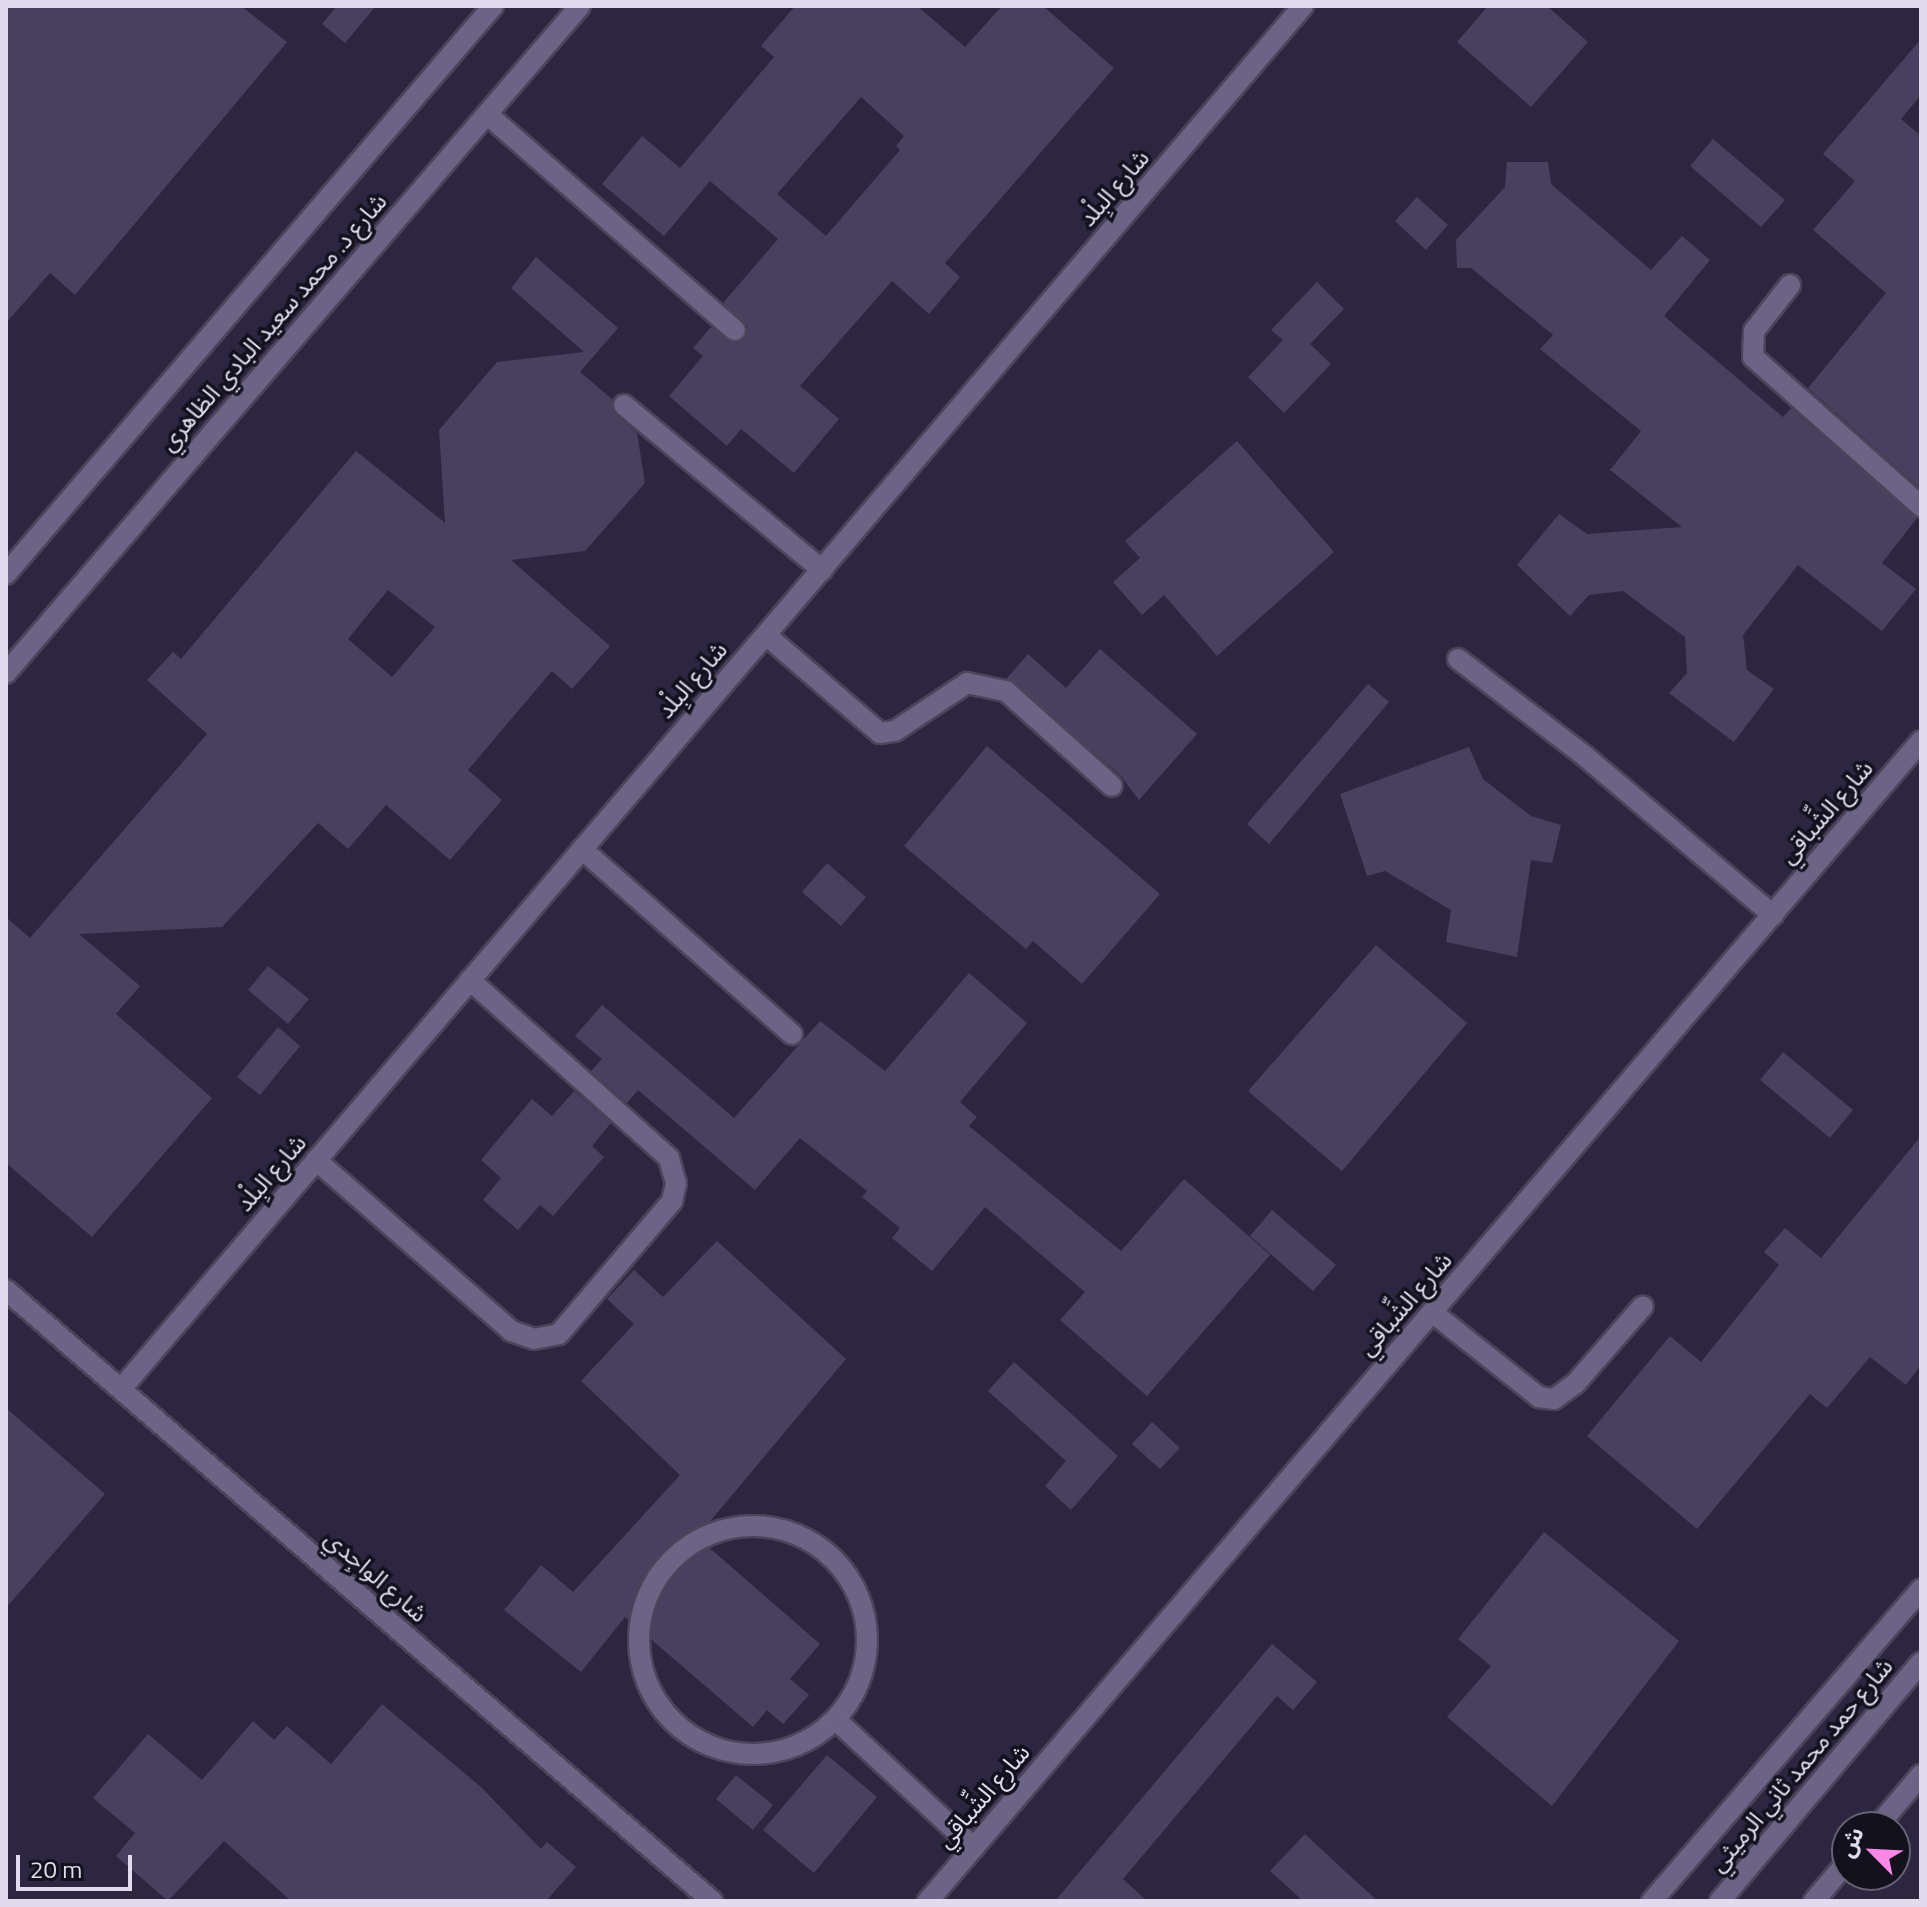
<!DOCTYPE html>
<html>
<head>
<meta charset="utf-8">
<style>
	body { margin:0 }
	#map { position:relative; width:1927px; height:1907px; overflow:hidden; background:#2d2641; font-family:"Titillium Web","Noto Sans Arabic",sans-serif }
	div>[style] { position:absolute }
	[style*='--x'] { left:calc(var(--x)*1px); top:calc(var(--y)*1px); width:calc(var(--w)*1px); rotate:calc(var(--a)*1deg) }
	.building>* { inset:0; background:#48405e }
	.roads { filter:drop-shadow(2px 0 #4b445b) drop-shadow(-2px 0 #4b445b) drop-shadow(0 2px #4b445b) drop-shadow(0 -2px #4b445b) }
	.service>* { height:20px; margin:-10px; padding:0 10px; transform-origin:10px; border-radius:10px; background:#6c6484 }
	.service>.ring { margin:-10px; padding:0; box-sizing:content-box; background:none; border:20px solid #6c6484; border-radius:50% }
	.minor>* { height:20px; margin:-10px; padding:0 10px; transform-origin:10px; border-radius:10px; background:#6c6484 }
	.tertiary>* { height:20px; margin:-10px; padding:0 10px; transform-origin:10px; border-radius:10px; background:#6c6484 }
	span { translate:-50% -50%; white-space:nowrap; text-align:center; line-height:1.15; -webkit-text-stroke:7px #14111e; paint-order:stroke }
	.street-label { font-size:24px; color:#e0dcee }
	.frame { position:absolute; inset:0; border:8px solid #e0dcee; pointer-events:none }
	.north { position:absolute; left:1831px; top:1811px; width:80px; height:80px; box-sizing:border-box; background:#14111e; border:2px solid #666271; border-radius:50%; rotate:294deg; font-size:22px; font-weight:700; line-height:32px; text-align:center; color:#e0dcee }
	.north::after { content:''; display:block; margin:auto; width:28px; height:36px; background:#fb87e6; clip-path:polygon(50% 0,100% 100%,50% 72%,0 100%) }
	.scale { position:absolute; left:16px; top:1855px; width:116px; height:36px; box-sizing:border-box; border:4px solid #e0dcee; border-top:0; padding-left:10px; font-size:24px; line-height:28px; white-space:nowrap; color:#e0dcee; -webkit-text-stroke:6px #14111e; paint-order:stroke }
</style>
</head>
<body>
<div id="map">
	<div class="building">
		<div style="clip-path:polygon(6px 6px,241px 6px,287px 42px,75px 295px,50px 273px,6px 323px)"></div>
		<div style="clip-path:polygon(337px 6px,376px 6px,345px 43px,322px 24px)"></div>
		<div style="clip-path:polygon(evenodd,795px 6px,917px 6px,965px 47px,1002px 6px,1043px 6px,1114px 68px,945px 263px,960px 277px,929px 314px,892px 281px,800px 386px,839px 419px,794px 473px,741px 429px,727px 446px,669px 396px,703px 356px,693px 348px,711px 327px,732px 342px,745px 338px,747px 325px,723px 303px,778px 239px,710px 181px,664px 236px,602px 184px,642px 136px,680px 168px,774px 57px,761px 46px,795px 6px,861px 97px,904px 136px,896px 146px,900px 150px,826px 236px,777px 194px,861px 97px)"></div>
		<div style="clip-path:polygon(1488px 6px,1547px 6px,1588px 42px,1531px 107px,1457px 42px)"></div>
		<div style="clip-path:polygon(1921px 39px,1921px 95px,1901px 119px,1921px 136px,1921px 489px,1808px 388px,1886px 293px,1813px 230px,1855px 181px,1823px 154px)"></div>
		<div style="clip-path:polygon(1713px 139px,1785px 200px,1761px 227px,1690px 166px)"></div>
		<div style="clip-path:polygon(1507px 162px,1548px 162px,1551px 184px,1651px 270px,1682px 236px,1710px 260px,1664px 316px,1783px 417px,1791px 408px,1917px 518px,1882px 563px,1916px 589px,1882px 631px,1798px 565px,1743px 635px,1747px 670px,1774px 689px,1734px 742px,1669px 693px,1687px 673px,1685px 637px,1623px 591px,1589px 595px,1570px 616px,1517px 565px,1559px 514px,1587px 534px,1682px 527px,1610px 470px,1641px 431px,1540px 349px,1553px 335px,1471px 268px,1457px 268px,1456px 240px,1505px 187px)"></div>
		<div style="clip-path:polygon(1417px 197px,1448px 225px,1426px 250px,1395px 221px)"></div>
		<div style="clip-path:polygon(evenodd,536px 257px,618px 328px,580px 372px,613px 400px,615px 414px,637px 433px,645px 483px,585px 551px,511px 560px,610px 646px,572px 689px,552px 671px,468px 770px,502px 800px,450px 860px,386px 805px,348px 849px,318px 823px,222px 927px,79px 934px,140px 986px,116px 1014px,212px 1098px,92px 1237px,6px 1163px,6px 917px,30px 938px,207px 734px,147px 680px,173px 652px,181px 659px,356px 451px,445px 523px,439px 430px,497px 362px,584px 352px,511px 288px,536px 257px,388px 590px,435px 627px,392px 677px,348px 639px,388px 590px)"></div>
		<div style="clip-path:polygon(1317px 282px,1344px 309px,1310px 344px,1331px 364px,1284px 413px,1248px 377px,1283px 340px,1271px 330px)"></div>
		<div style="clip-path:polygon(1237px 441px,1334px 552px,1217px 656px,1164px 595px,1142px 615px,1113px 582px,1140px 558px,1125px 541px)"></div>
		<div style="clip-path:polygon(1100px 649px,1197px 734px,1139px 800px,1121px 776px,1007px 678px,1028px 654px,1066px 688px)"></div>
		<div style="clip-path:polygon(1368px 684px,1389px 702px,1269px 844px,1247px 824px)"></div>
		<div style="clip-path:polygon(987px 746px,1160px 894px,1082px 984px,1033px 941px,1026px 949px,904px 846px)"></div>
		<div style="clip-path:polygon(1469px 747px,1483px 779px,1531px 816px,1561px 825px,1552px 863px,1531px 860px,1517px 957px,1446px 942px,1451px 910px,1385px 871px,1367px 876px,1340px 794px)"></div>
		<div style="clip-path:polygon(827px 863px,866px 897px,841px 926px,802px 892px)"></div>
		<div style="clip-path:polygon(1376px 945px,1467px 1023px,1342px 1171px,1248px 1091px)"></div>
		<div style="clip-path:polygon(268px 966px,309px 999px,288px 1024px,248px 990px)"></div>
		<div style="clip-path:polygon(969px 973px,1027px 1023px,960px 1102px,977px 1117px,969px 1126px,1121px 1251px,1184px 1179px,1270px 1255px,1147px 1396px,1060px 1320px,1085px 1292px,985px 1207px,932px 1271px,892px 1238px,900px 1228px,862px 1197px,867px 1191px,800px 1138px,755px 1190px,638px 1090px,627px 1103px,591px 1071px,602px 1059px,575px 1036px,602px 1005px,734px 1118px,820px 1021px,885px 1071px)"></div>
		<div style="clip-path:polygon(278px 1027px,300px 1046px,260px 1095px,237px 1077px)"></div>
		<div style="clip-path:polygon(1783px 1052px,1853px 1110px,1830px 1138px,1760px 1080px)"></div>
		<div style="clip-path:polygon(574px 1091px,611px 1123px,592px 1146px,604px 1157px,553px 1216px,540px 1205px,518px 1230px,483px 1200px,501px 1178px,481px 1160px,532px 1099px,552px 1116px)"></div>
		<div style="clip-path:polygon(1921px 1136px,1921px 1365px,1906px 1385px,1870px 1357px,1827px 1408px,1810px 1394px,1697px 1529px,1587px 1436px,1670px 1336px,1701px 1362px,1779px 1265px,1764px 1252px,1785px 1228px,1821px 1258px)"></div>
		<div style="clip-path:polygon(1272px 1210px,1336px 1265px,1313px 1291px,1250px 1236px)"></div>
		<div style="clip-path:polygon(717px 1241px,846px 1359px,697px 1537px,820px 1644px,790px 1679px,809px 1695px,783px 1724px,767px 1710px,753px 1727px,625px 1617px,581px 1672px,504px 1610px,541px 1565px,573px 1592px,680px 1475px,581px 1381px,634px 1324px,607px 1299px,634px 1270px,663px 1297px)"></div>
		<div style="clip-path:polygon(1014px 1362px,1118px 1456px,1071px 1510px,1045px 1486px,1066px 1461px,988px 1391px)"></div>
		<div style="clip-path:polygon(6px 1408px,105px 1494px,6px 1608px)"></div>
		<div style="clip-path:polygon(1152px 1422px,1180px 1448px,1160px 1469px,1132px 1444px)"></div>
		<div style="clip-path:polygon(1544px 1532px,1679px 1641px,1552px 1806px,1447px 1717px,1491px 1666px,1458px 1639px)"></div>
		<div style="clip-path:polygon(1272px 1644px,1317px 1682px,1293px 1710px,1277px 1696px,1123px 1879px,1147px 1901px,1055px 1901px)"></div>
		<div style="clip-path:polygon(382px 1704px,482px 1788px,541px 1849px,547px 1842px,576px 1867px,546px 1901px,291px 1901px,224px 1841px,168px 1901px,116px 1856px,135px 1833px,93px 1798px,148px 1734px,202px 1780px,253px 1721px,274px 1740px,287px 1726px,331px 1764px)"></div>
		<div style="clip-path:polygon(827px 1755px,877px 1797px,814px 1873px,763px 1830px)"></div>
		<div style="clip-path:polygon(736px 1775px,773px 1805px,753px 1830px,716px 1799px)"></div>
		<div style="clip-path:polygon(1305px 1834px,1349px 1875px,1378px 1901px,1303px 1901px,1270px 1871px)"></div>
	</div>
	<div class="roads">
		<div class="service">
			<div style="--x:487;--y:114;--w:329;--a:41.1"></div>
			<div style="--x:1790;--y:285;--w:58;--a:128"></div>
			<div style="--x:1754;--y:331;--w:26;--a:92"></div>
			<div style="--x:1753;--y:357;--w:225;--a:41.6"></div>
			<div style="--x:624;--y:405;--w:258;--a:39.8"></div>
			<div style="--x:766;--y:635;--w:150;--a:40.7"></div>
			<div style="--x:880;--y:733;--w:15;--a:-8"></div>
			<div style="--x:895;--y:731;--w:87;--a:-33.7"></div>
			<div style="--x:967;--y:683;--w:40;--a:12"></div>
			<div style="--x:1006;--y:691;--w:142;--a:41.9"></div>
			<div style="--x:1458;--y:659;--w:161;--a:37.4"></div>
			<div style="--x:1586;--y:757;--w:245;--a:40.2"></div>
			<div style="--x:582;--y:849;--w:280;--a:41.4"></div>
			<div style="--x:316;--y:1160;--w:259;--a:41.2"></div>
			<div style="--x:511;--y:1331;--w:24;--a:19"></div>
			<div style="--x:534;--y:1339;--w:25;--a:-11"></div>
			<div style="--x:559;--y:1334;--w:175;--a:-49.6"></div>
			<div style="--x:672;--y:1201;--w:18;--a:-77"></div>
			<div style="--x:676;--y:1183;--w:26;--a:-106"></div>
			<div style="--x:669;--y:1158;--w:267;--a:-138.2"></div>
			<div style="--x:1432;--y:1312;--w:137;--a:38.5"></div>
			<div style="--x:1539;--y:1397;--w:15;--a:8"></div>
			<div style="--x:1554;--y:1399;--w:26;--a:-36"></div>
			<div style="--x:1575;--y:1384;--w:103;--a:-48.9"></div>
			<div class="ring" style="left:639px;top:1526px;width:208px;height:208px"></div>
			<div style="--x:836;--y:1720;--w:188;--a:42.8"></div>
		</div>
		<div class="minor">
			<div style="--x:6;--y:1290;--w:934;--a:40.87"></div>
			<div style="--x:121;--y:1389;--w:1819;--a:-49.48"></div>
			<div style="--x:928;--y:1901;--w:1527;--a:-49.44"></div>
			<div style="--x:1652;--y:1901;--w:412;--a:-49.2"></div>
		</div>
		<div class="tertiary">
			<div style="--x:6;--y:574;--w:748;--a:-49.39"></div>
			<div style="--x:6;--y:673;--w:880;--a:-49.29"></div>
			<div style="--x:1877;--y:1827;--w:68;--a:-49.8"></div>
			<div style="--x:1720;--y:1901;--w:312;--a:-49.9"></div>
			<div style="--x:1814;--y:1901;--w:51;--a:-49.8"></div>
		</div>
	</div>
	<div class="street-label">
		<span style="left:1114px;top:188px;rotate:-49deg">شارع البِلْد</span>
		<span style="left:273px;top:322px;rotate:-49deg">شارع د. محمد سعيد البادي الظاهري</span>
		<span style="left:692px;top:680px;rotate:-49deg">شارع البِلْد</span>
		<span style="left:1826px;top:812px;rotate:-49deg">شارع الشِّباقي</span>
		<span style="left:271px;top:1173px;rotate:-49deg">شارع البِلْد</span>
		<span style="left:1405px;top:1304px;rotate:-49deg">شارع الشِّباقي</span>
		<span style="left:376px;top:1576px;rotate:41deg">شارع الواجِدي</span>
		<span style="left:1801px;top:1765px;rotate:-50deg">شارع حمد محمد ثاني الرميثي</span>
		<span style="left:983px;top:1796px;rotate:-49deg">شارع الشِّباقي</span>
	</div>
	<div class="frame"></div>
	<div class="north">ش</div>
	<div class="scale">20 m</div>
</div>
</body>
</html>
